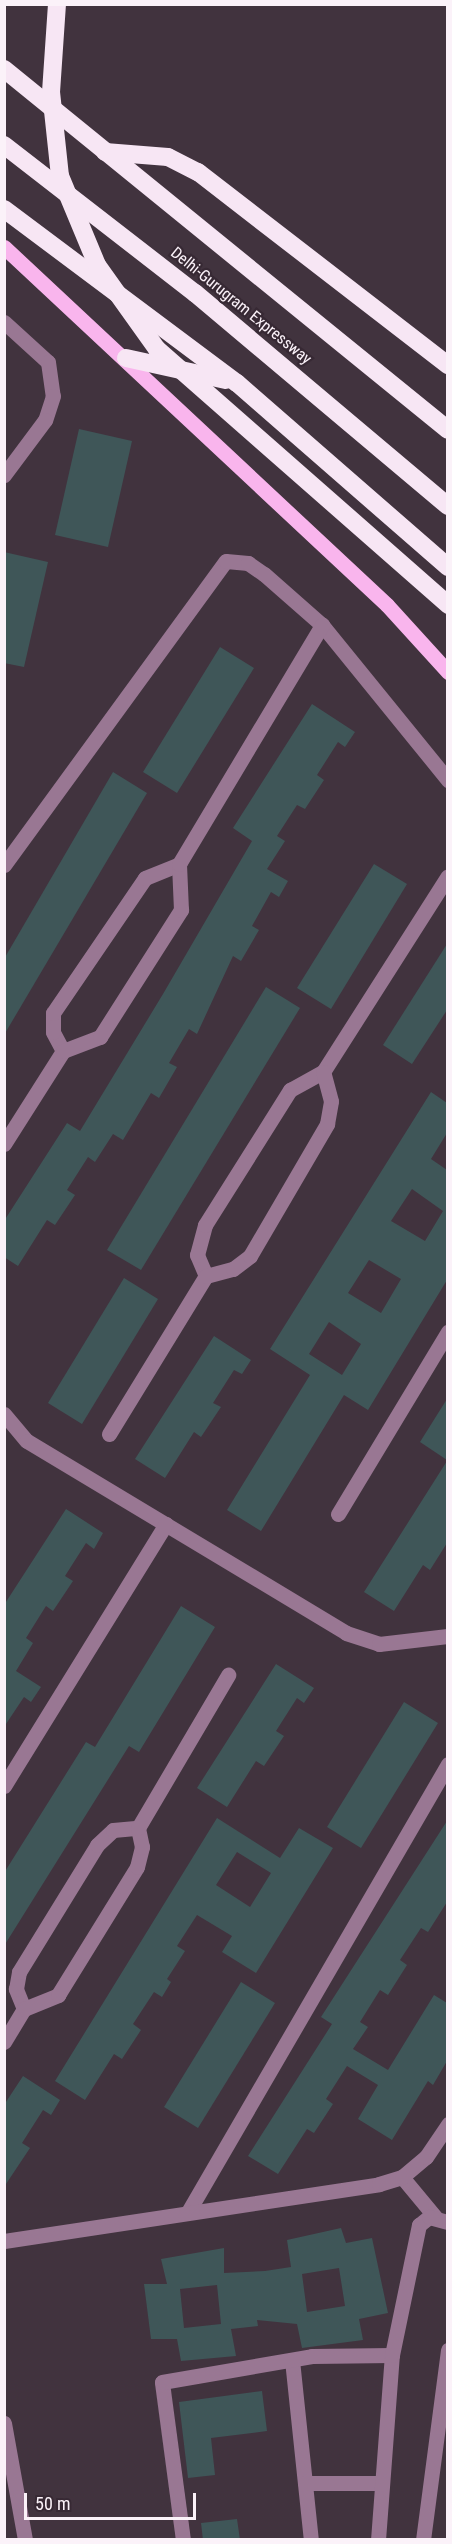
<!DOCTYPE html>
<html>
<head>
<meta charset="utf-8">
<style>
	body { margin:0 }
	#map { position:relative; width:452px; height:2544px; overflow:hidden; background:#41333e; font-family:"Roboto Condensed",sans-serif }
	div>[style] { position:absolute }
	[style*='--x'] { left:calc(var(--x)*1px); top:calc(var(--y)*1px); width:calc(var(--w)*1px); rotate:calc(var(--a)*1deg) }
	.building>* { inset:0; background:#3f5658 }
	.minor>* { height:15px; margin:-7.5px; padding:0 7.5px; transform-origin:7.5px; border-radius:7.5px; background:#997793 }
	.major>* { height:15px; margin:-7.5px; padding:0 7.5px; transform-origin:7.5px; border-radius:7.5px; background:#f9b5ed }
	.highway>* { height:18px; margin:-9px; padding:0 9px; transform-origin:9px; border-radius:9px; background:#f7e6f4 }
	.highway-bridge>* { height:18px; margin:-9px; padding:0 9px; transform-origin:9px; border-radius:9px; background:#f7e6f4 }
	span { translate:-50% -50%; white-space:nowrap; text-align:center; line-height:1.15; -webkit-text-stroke:4.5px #372934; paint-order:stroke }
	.street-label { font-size:16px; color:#fbf2f9 }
	.frame { position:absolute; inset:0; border:6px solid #fbf2f9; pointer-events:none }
	.scale { position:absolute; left:24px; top:2493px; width:172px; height:27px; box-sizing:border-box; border:3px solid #fbf2f9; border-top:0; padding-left:8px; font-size:18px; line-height:21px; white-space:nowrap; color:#fbf2f9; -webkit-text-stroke:4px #372934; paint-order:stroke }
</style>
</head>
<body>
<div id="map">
	<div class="building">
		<div style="clip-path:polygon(79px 429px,132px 441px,108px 547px,55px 535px)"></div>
		<div style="clip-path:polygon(4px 552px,48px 562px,24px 667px,4px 663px)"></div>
		<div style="clip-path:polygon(220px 647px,254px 668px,177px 793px,143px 772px)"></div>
		<div style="clip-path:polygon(312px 704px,355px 732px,345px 747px,338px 742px,317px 775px,324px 780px,305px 809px,297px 805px,277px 836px,285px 841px,267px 869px,288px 881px,279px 897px,271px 892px,252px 926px,259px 930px,241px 961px,233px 956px,197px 1034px,189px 1029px,169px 1063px,177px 1067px,159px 1098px,151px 1093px,123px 1140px,113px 1134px,95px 1162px,88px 1157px,67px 1190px,75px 1195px,55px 1225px,47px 1220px,18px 1266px,4px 1257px,4px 1221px,67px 1123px,80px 1131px,163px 994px,252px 841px,233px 828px)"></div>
		<div style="clip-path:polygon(113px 772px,147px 793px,4px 1035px,4px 959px)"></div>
		<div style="clip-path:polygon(374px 864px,407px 884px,331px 1009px,297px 988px)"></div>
		<div style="clip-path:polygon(447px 944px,447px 1010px,412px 1064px,383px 1045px)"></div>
		<div style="clip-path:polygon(266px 987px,300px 1008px,141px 1270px,107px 1250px)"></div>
		<div style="clip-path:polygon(evenodd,431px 1092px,447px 1103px,447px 1133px,431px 1159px,447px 1170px,447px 1280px,368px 1410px,344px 1395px,261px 1531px,227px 1510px,310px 1375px,270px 1349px,431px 1092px,412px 1189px,443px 1211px,425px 1241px,391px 1221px,412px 1189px,431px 1092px,369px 1260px,401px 1279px,381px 1313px,348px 1293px,369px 1260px,431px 1092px,329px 1322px,361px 1344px,342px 1375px,309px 1354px,329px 1322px)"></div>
		<div style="clip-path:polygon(124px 1278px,158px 1299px,82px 1424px,48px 1403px)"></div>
		<div style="clip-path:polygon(214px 1336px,251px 1360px,242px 1374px,234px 1370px,213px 1403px,221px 1407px,201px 1437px,194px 1432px,165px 1478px,135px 1459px)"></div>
		<div style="clip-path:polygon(447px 1399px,447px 1460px,420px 1442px)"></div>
		<div style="clip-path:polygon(447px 1461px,447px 1543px,430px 1570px,423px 1565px,394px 1611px,364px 1592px)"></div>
		<div style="clip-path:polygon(66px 1509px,103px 1533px,94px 1549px,86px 1543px,65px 1576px,73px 1581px,53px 1611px,46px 1606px,26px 1638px,33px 1643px,16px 1671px,41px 1687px,31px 1702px,24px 1697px,4px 1727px,4px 1605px)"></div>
		<div style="clip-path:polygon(181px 1606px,215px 1627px,139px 1752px,129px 1746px,4px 1946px,4px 1873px,86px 1742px,95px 1747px)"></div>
		<div style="clip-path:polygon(276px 1664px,314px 1688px,304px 1703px,297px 1698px,276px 1731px,284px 1736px,264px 1766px,256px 1761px,227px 1807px,197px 1788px)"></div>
		<div style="clip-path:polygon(404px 1702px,438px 1723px,361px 1848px,327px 1827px)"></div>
		<div style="clip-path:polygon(evenodd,217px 1818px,280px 1858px,299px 1828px,333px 1848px,256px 1973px,222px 1952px,232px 1936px,197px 1915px,177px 1946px,185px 1951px,167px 1979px,171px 1982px,162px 1997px,154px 1992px,133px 2024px,141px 2030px,122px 2059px,114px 2054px,85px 2100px,55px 2081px,217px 1818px,237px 1852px,271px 1873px,250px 1907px,216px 1885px,237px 1852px)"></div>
		<div style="clip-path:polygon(447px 1821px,447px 1902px,428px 1932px,421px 1928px,400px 1960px,407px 1965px,388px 1995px,380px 1990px,360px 2022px,368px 2027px,353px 2049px,388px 2070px,434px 1995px,447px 2003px,447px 2061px,433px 2085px,428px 2081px,392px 2140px,358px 2119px,378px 2085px,347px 2066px,326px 2099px,333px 2104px,314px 2133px,307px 2129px,278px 2174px,248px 2156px,332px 2024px,321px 2017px)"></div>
		<div style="clip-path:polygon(241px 1982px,275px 2003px,198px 2128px,164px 2107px)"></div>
		<div style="clip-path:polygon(23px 2076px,60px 2100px,51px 2115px,43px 2110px,22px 2143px,30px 2148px,4px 2187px,4px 2105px)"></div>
		<div style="clip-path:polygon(evenodd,341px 2228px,346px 2243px,372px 2238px,388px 2313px,359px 2319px,363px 2340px,302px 2348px,297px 2324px,257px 2320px,258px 2326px,231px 2329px,236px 2356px,181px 2361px,177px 2339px,151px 2339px,144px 2284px,167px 2284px,161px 2259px,224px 2248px,224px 2273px,265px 2271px,291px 2267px,287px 2240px,341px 2228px,339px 2268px,345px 2306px,307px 2312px,302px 2274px,339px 2268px,341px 2228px,217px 2285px,221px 2324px,184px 2328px,180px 2289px,217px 2285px)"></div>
		<div style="clip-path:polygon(262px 2391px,267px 2431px,211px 2438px,215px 2475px,188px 2478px,179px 2402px)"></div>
		<div style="clip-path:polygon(237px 2519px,240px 2540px,203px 2540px,201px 2523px)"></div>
	</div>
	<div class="minor">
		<div style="--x:4;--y:322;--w:59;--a:42.3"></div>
		<div style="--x:48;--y:362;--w:34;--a:82"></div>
		<div style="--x:53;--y:396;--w:25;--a:108"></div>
		<div style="--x:45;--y:420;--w:69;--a:126.7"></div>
		<div style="--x:4;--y:865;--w:376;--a:-53.9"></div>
		<div style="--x:226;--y:561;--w:22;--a:5"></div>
		<div style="--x:248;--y:563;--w:19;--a:35"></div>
		<div style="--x:264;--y:574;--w:77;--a:41.3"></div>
		<div style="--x:322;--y:625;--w:200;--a:50.9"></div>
		<div style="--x:63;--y:1051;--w:21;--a:-118"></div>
		<div style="--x:53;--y:1032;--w:19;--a:-90"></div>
		<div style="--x:53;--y:1013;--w:163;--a:-55.7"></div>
		<div style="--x:145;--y:878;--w:37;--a:-22"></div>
		<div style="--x:4;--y:1144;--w:110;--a:-57.6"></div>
		<div style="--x:63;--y:1051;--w:40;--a:-21"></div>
		<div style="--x:100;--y:1037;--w:151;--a:-57.5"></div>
		<div style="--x:181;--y:910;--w:46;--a:-92.5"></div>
		<div style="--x:179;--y:864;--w:279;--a:-59.1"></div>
		<div style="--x:206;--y:1276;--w:23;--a:-113"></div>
		<div style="--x:197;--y:1255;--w:31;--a:-75"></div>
		<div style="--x:205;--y:1225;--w:160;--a:-57.8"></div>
		<div style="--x:290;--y:1090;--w:38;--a:-29"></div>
		<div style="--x:323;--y:1072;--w:232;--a:-57.5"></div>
		<div style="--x:4;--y:1414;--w:35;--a:50"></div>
		<div style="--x:27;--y:1441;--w:372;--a:31"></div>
		<div style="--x:346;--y:1633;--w:35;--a:18"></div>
		<div style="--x:379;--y:1644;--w:69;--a:-6.6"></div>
		<div style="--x:109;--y:1434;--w:185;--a:-58.5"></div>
		<div style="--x:206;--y:1276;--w:28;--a:-15"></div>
		<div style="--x:233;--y:1269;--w:21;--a:-37"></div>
		<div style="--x:250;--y:1256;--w:153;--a:-59.7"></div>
		<div style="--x:327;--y:1124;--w:23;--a:-80"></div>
		<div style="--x:331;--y:1101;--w:30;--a:-105"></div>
		<div style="--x:338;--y:1514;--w:213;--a:-58.9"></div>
		<div style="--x:4;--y:1786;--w:308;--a:-58.3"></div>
		<div style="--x:24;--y:2009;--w:22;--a:-112"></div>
		<div style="--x:16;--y:1989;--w:17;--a:-80"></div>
		<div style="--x:19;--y:1972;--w:149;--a:-58.4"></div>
		<div style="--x:97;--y:1845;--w:22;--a:-43"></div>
		<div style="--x:113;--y:1830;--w:25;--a:-5"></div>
		<div style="--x:4;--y:2042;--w:39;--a:-59"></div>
		<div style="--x:24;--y:2009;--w:37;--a:-22"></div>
		<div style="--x:58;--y:1995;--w:150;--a:-58.3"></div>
		<div style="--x:137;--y:1867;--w:21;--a:-76"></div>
		<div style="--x:142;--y:1847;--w:19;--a:-102"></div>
		<div style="--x:138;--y:1828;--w:178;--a:-59.5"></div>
		<div style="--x:402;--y:2177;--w:53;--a:50.3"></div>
		<div style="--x:188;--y:2212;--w:518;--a:-59.87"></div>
		<div style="--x:4;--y:2241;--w:379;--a:-8.6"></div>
		<div style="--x:379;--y:2184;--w:24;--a:-17"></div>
		<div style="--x:402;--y:2177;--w:31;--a:-40"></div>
		<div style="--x:426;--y:2157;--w:40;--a:-56"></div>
		<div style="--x:292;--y:2360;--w:181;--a:84"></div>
		<div style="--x:4;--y:2423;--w:119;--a:79.8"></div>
		<div style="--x:305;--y:2483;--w:77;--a:0"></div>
		<div style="--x:183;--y:2540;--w:159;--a:-97.6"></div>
		<div style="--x:162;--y:2382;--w:152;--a:-9.8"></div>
		<div style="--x:312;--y:2356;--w:80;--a:-0.7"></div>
		<div style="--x:378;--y:2540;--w:186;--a:-85.7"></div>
		<div style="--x:392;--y:2355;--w:133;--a:-78.3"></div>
		<div style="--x:419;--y:2225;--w:13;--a:-39"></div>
		<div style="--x:429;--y:2217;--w:20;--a:15"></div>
		<div style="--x:423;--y:2540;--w:192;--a:-82.5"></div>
	</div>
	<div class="major">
		<div style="--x:4;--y:247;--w:524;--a:43.07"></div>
		<div style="--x:387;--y:605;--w:91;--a:47.7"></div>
	</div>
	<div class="highway">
		<div style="--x:4;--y:69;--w:572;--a:39.11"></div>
		<div style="--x:4;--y:145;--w:242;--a:37.8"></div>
		<div style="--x:195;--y:293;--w:331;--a:40.1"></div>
		<div style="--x:105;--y:152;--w:63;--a:4.5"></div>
		<div style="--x:168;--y:157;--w:34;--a:27"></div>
		<div style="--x:198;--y:172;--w:316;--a:37.7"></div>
		<div style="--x:4;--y:209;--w:291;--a:36.8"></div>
		<div style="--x:237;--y:383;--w:280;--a:41.1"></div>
		<div style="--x:126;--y:358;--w:102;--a:12.4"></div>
	</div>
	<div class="highway-bridge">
		<div style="--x:57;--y:4;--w:88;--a:93.9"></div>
		<div style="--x:51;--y:92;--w:84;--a:83.9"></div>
		<div style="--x:60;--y:176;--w:96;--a:67.4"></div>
		<div style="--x:97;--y:265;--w:103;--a:54.5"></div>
		<div style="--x:157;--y:349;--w:388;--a:41.3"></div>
	</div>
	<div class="street-label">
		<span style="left:241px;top:306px;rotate:39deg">Delhi-Gurugram Expressway</span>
	</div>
	<div class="frame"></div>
	<div class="scale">50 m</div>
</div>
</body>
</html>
